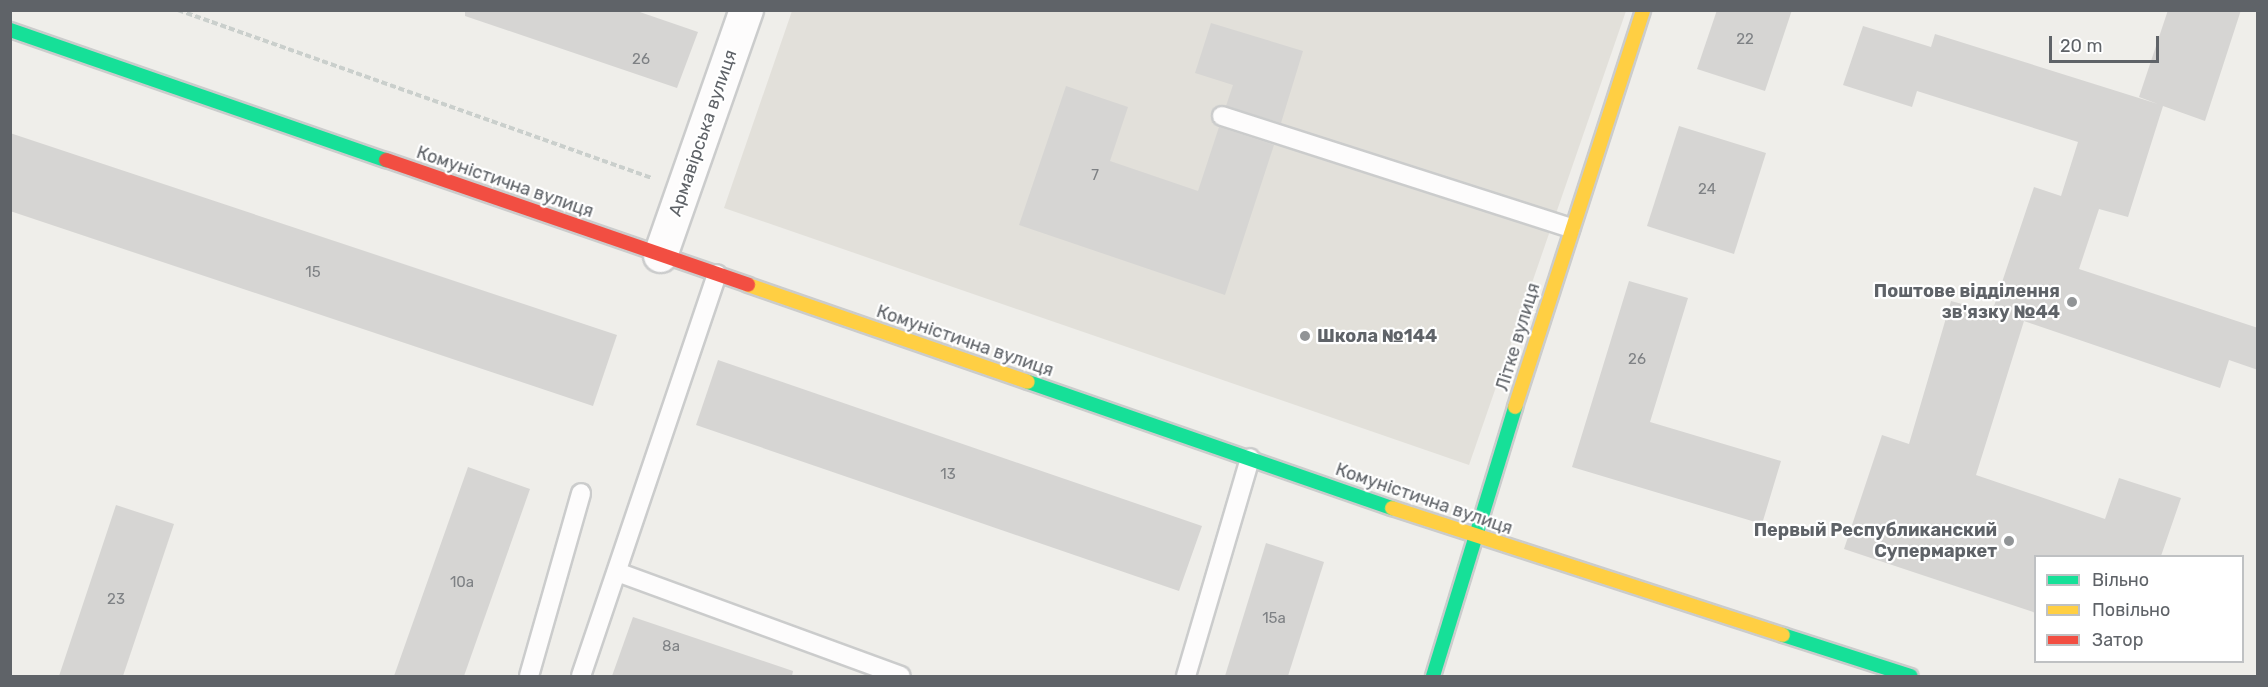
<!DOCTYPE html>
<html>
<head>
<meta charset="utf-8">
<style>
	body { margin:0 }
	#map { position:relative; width:2268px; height:687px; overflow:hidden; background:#efeeea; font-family:Rubik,sans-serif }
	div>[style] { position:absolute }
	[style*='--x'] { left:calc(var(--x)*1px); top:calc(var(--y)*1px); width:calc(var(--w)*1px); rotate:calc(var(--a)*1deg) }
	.education>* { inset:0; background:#e2e0da }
	.building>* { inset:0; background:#d6d5d3 }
	.path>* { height:4px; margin-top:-2px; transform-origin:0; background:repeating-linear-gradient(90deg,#cacfcc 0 6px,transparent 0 9px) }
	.roads { filter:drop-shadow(2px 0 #cbcccc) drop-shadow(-2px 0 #cbcccc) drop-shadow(0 2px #cbcccc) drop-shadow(0 -2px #cbcccc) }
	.lane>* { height:18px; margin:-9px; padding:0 9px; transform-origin:9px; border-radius:9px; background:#fdfcfc }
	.street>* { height:33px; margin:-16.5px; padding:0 16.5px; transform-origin:16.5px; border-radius:16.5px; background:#fdfcfc }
	.fast>* { height:14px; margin:-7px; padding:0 7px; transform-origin:7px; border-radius:7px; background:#16e098 }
	.slow>* { height:14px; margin:-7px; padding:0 7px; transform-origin:7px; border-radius:7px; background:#ffcf43 }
	.jam>* { height:14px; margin:-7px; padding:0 7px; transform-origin:7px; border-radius:7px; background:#f24e42 }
	.dots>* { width:16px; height:16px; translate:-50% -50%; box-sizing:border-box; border:3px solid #fff; border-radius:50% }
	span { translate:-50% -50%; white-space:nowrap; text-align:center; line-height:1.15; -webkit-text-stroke:4.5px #fff; paint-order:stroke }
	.number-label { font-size:15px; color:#7e8184 }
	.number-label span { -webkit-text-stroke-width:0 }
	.street-label { font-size:18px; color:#5f6368 }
	.poi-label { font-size:18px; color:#5f6368; font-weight:700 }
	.right { translate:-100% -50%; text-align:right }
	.left { translate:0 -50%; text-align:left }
	.frame { position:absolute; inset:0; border:12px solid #5f6368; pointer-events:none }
	.legend { position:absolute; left:2034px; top:555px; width:210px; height:108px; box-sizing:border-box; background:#fff; border:2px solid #bfc1c3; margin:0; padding:8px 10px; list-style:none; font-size:18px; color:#5f6368 }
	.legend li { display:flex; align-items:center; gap:12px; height:30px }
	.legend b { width:30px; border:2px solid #bfc1c3 }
	.scale { position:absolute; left:2049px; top:36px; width:110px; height:27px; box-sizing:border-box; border:3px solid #5f6368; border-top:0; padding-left:8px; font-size:18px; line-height:21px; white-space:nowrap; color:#5f6368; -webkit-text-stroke:4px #fff; paint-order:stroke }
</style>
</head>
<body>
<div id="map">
	<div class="education">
		<div style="clip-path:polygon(792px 11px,1626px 11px,1469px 465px,724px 208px)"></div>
	</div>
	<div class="building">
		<div style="clip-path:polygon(465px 10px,634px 10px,698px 32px,677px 88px,465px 16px)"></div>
		<div style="clip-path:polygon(1717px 10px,1792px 10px,1765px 91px,1697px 69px)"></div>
		<div style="clip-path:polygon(2168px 10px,2241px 10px,2205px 121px,2163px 106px,2128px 217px,2099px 209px,2079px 269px,2258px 328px,2258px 370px,2229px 360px,2220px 388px,2024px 321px,1976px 475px,2105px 519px,2119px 478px,2181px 498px,2161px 556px,2036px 556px,2036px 613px,1844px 549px,1882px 435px,1909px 444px,1951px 301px,1992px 312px,2034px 187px,2061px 196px,2078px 142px,1917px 91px,1912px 107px,1843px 85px,1863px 26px,1931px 47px,1935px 34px,2158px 104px,2139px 97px)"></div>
		<div style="clip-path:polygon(1211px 23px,1303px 51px,1281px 123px,1226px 106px,1233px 85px,1195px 73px)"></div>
		<div style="clip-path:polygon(1066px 86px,1128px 107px,1110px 161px,1198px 191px,1219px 127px,1274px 145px,1225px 295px,1019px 225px)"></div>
		<div style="clip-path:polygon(1679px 126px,1766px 153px,1734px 254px,1647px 226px)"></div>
		<div style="clip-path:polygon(10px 133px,617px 335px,593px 406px,10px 211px)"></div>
		<div style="clip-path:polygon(1629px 281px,1688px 298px,1650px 422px,1781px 461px,1762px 524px,1572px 467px)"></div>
		<div style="clip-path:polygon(718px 360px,1202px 526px,1179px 591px,696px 425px)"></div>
		<div style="clip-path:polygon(468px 467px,530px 489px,464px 676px,394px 676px)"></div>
		<div style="clip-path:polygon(116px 505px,174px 524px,123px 676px,59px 676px)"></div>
		<div style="clip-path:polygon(1266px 543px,1324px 562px,1288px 676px,1225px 676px)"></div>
		<div style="clip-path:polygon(633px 617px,793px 671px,792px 676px,612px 676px)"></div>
	</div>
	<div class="path">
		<div style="--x:178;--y:10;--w:503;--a:19.52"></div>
	</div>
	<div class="roads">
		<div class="lane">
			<div style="--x:1222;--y:116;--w:366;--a:17.8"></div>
			<div style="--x:617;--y:572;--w:302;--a:20.1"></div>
			<div style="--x:529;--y:676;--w:190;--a:-74.1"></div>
			<div style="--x:581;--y:676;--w:424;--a:-71.3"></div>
			<div style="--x:1186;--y:676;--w:227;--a:-73.6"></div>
		</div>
		<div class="street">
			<div style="--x:660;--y:255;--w:260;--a:-70.7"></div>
		</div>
		<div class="fast">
			<div style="--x:10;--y:30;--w:398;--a:19.1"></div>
			<div style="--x:1028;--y:382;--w:385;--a:19.1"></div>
			<div style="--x:1783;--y:635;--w:134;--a:17.8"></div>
			<div style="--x:1433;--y:676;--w:281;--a:-73"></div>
		</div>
		<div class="slow">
			<div style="--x:748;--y:285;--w:296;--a:19.1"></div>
			<div style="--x:1515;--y:407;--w:417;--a:-72.1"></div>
			<div style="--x:1392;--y:508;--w:411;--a:18"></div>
		</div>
		<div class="jam">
			<div style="--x:386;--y:160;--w:383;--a:19"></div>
		</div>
	</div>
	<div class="dots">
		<div style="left:2072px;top:302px;background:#919496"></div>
		<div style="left:1305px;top:336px;background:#919496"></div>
		<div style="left:2009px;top:541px;background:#919496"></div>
	</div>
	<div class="number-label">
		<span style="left:1745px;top:40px">22</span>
		<span style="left:641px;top:60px">26</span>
		<span style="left:1095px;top:176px">7</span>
		<span style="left:1707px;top:190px">24</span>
		<span style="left:313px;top:273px">15</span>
		<span style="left:1637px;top:360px">26</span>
		<span style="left:948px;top:475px">13</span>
		<span style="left:462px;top:583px">10а</span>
		<span style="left:116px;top:600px">23</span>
		<span style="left:1274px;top:619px">15а</span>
		<span style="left:671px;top:647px">8а</span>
	</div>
	<div class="street-label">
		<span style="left:703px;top:133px;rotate:-71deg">Армавірська вулиця</span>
		<span style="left:505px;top:182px;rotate:19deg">Комуністична вулиця</span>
		<span style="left:1518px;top:337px;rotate:-73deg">Літке вулиця</span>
		<span style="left:965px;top:341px;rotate:19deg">Комуністична вулиця</span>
		<span style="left:1424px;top:499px;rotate:19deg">Комуністична вулиця</span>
	</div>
	<div class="poi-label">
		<span class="right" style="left:2060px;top:302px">Поштове відділення<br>зв'язку №44</span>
		<span class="left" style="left:1317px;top:336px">Школа №144</span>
		<span class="right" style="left:1997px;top:541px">Первый Республиканский<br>Супермаркет</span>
	</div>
	<div class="frame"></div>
	<ul class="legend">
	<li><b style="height:8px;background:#16e098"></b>Вільно</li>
	<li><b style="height:8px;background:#ffcf43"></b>Повільно</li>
	<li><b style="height:8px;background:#f24e42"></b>Затор</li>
	</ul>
	<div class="scale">20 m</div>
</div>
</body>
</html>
